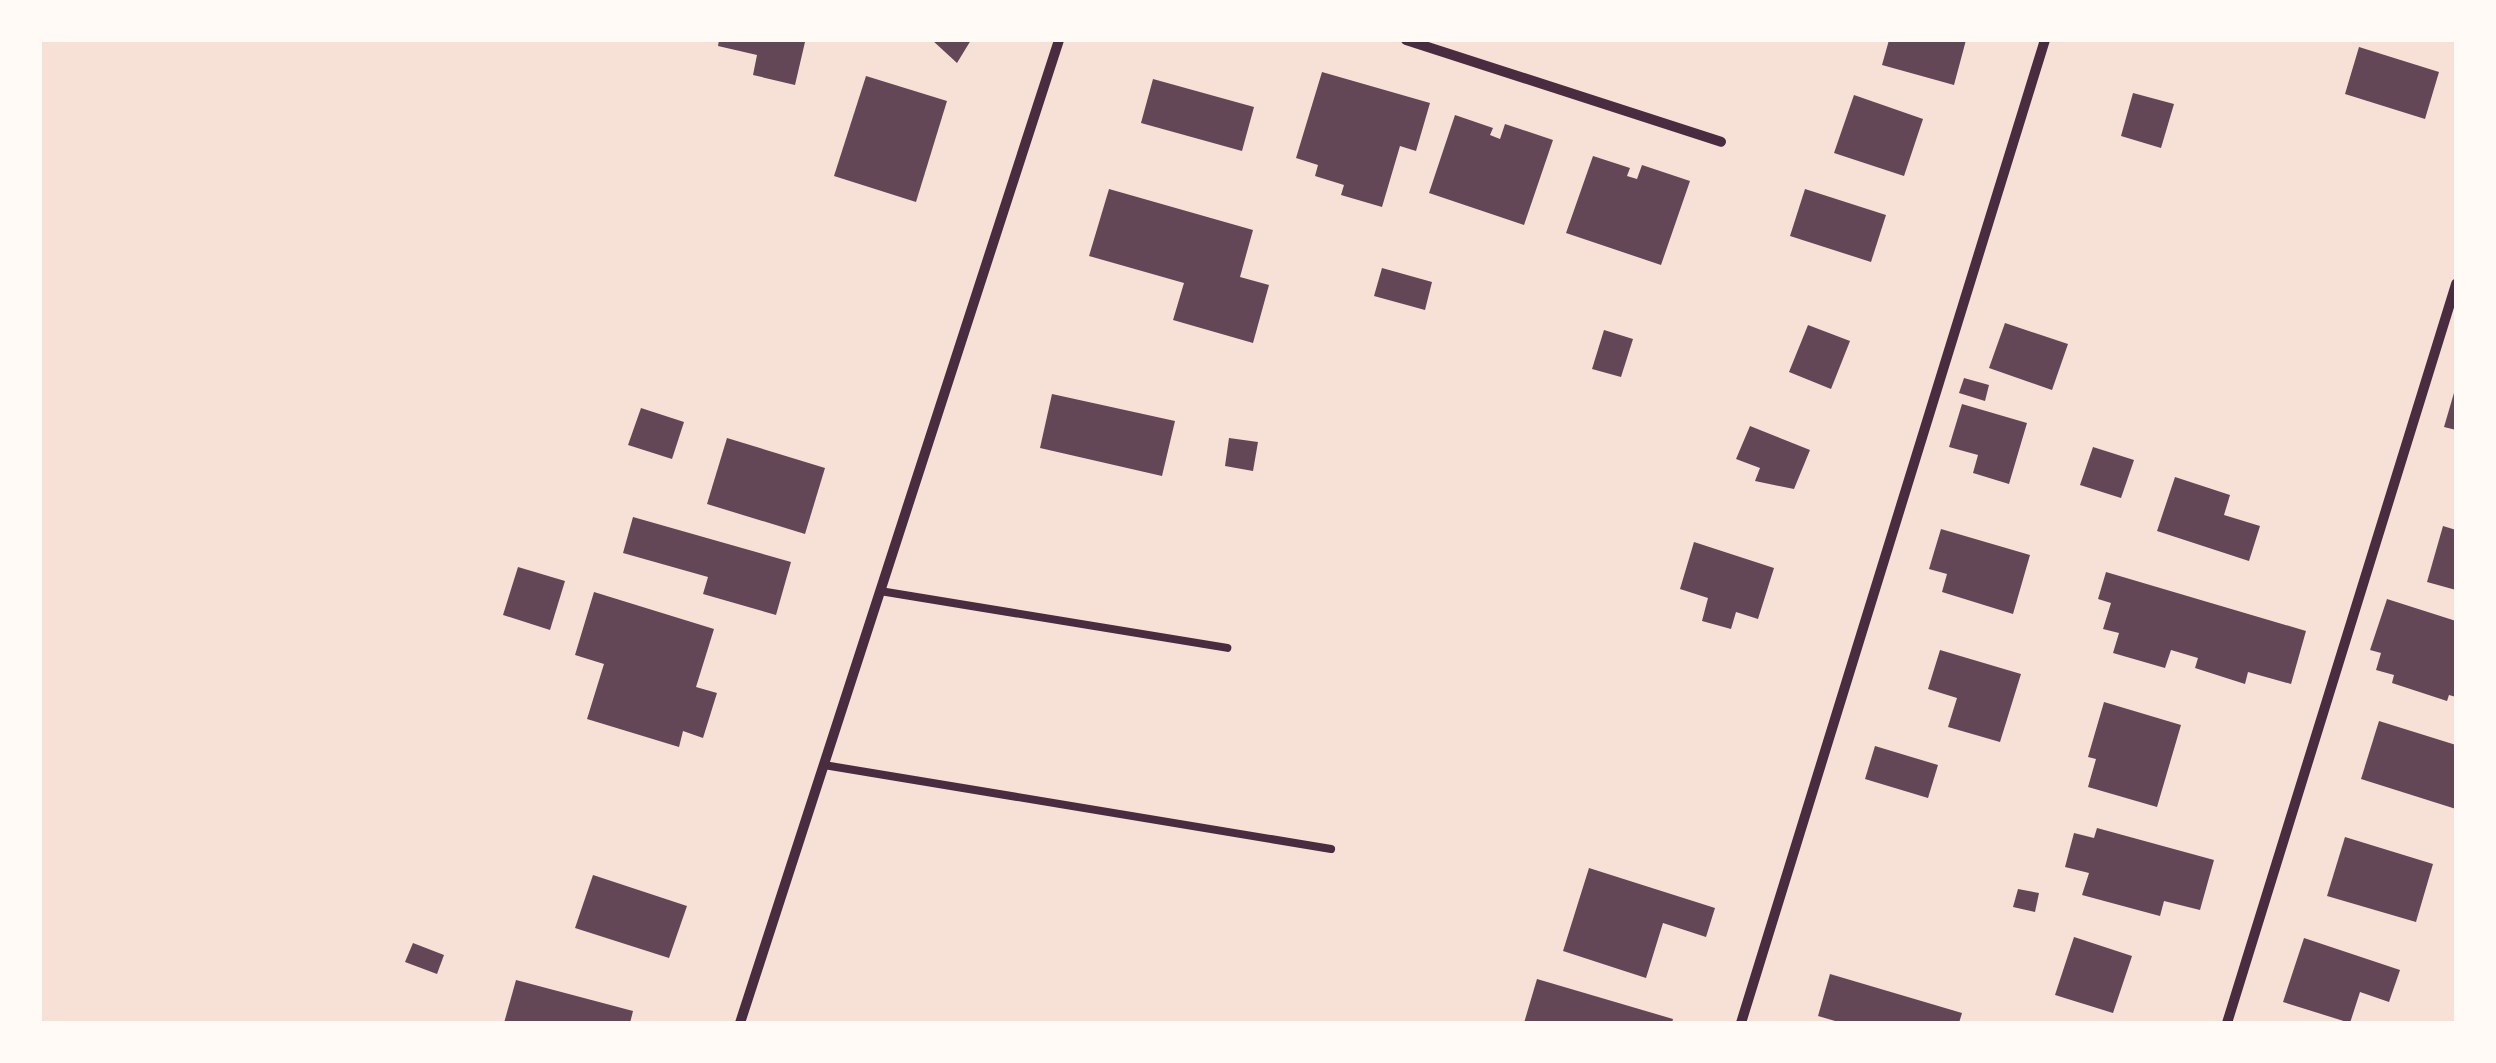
<!DOCTYPE html>
<html>
<head>
<meta charset="utf-8">
<style>
	body { margin:0 }
	#map { position:relative; width:2496px; height:1063px; overflow:hidden; background:#f7e1d7; font-family:"Space Grotesk",sans-serif }
	div>[style] { position:absolute }
	[style*='--x'] { left:calc(var(--x)*1px); top:calc(var(--y)*1px); width:calc(var(--w)*1px); rotate:calc(var(--a)*1deg) }
	.building>* { inset:0; background:#644757 }
	.service>* { height:8px; margin:-4px; padding:0 4px; transform-origin:4px; border-radius:4px; background:#4a2c40 }
	.minor>* { height:10px; margin:-5px; padding:0 5px; transform-origin:5px; border-radius:5px; background:#4a2c40 }
	span { translate:-50% -50%; white-space:nowrap; text-align:center; line-height:1.15; -webkit-text-stroke:10px #fffaf5; paint-order:stroke }
	.frame { position:absolute; inset:0; border:42px solid #fffaf5; pointer-events:none }
</style>
</head>
<body>
<div id="map">
	<div class="building">
		<div style="clip-path:polygon(719px 40px,805px 42px,795px 85px,753px 75px,757px 55px,718px 46px)"></div>
		<div style="clip-path:polygon(932px 40px,971px 40px,957px 63px)"></div>
		<div style="clip-path:polygon(1889px 40px,1966px 40px,1954px 85px,1882px 65px)"></div>
		<div style="clip-path:polygon(2359px 47px,2439px 72px,2425px 119px,2345px 94px)"></div>
		<div style="clip-path:polygon(1322px 72px,1430px 103px,1416px 151px,1400px 146px,1382px 207px,1341px 195px,1344px 185px,1315px 176px,1318px 165px,1296px 158px)"></div>
		<div style="clip-path:polygon(866px 76px,947px 101px,916px 202px,834px 176px)"></div>
		<div style="clip-path:polygon(1153px 79px,1254px 107px,1242px 151px,1141px 123px)"></div>
		<div style="clip-path:polygon(2133px 93px,2174px 104px,2161px 148px,2121px 136px)"></div>
		<div style="clip-path:polygon(1854px 95px,1923px 119px,1904px 176px,1834px 153px)"></div>
		<div style="clip-path:polygon(1455px 115px,1493px 128px,1490px 135px,1500px 139px,1505px 124px,1553px 140px,1524px 225px,1429px 193px)"></div>
		<div style="clip-path:polygon(1593px 156px,1630px 168px,1627px 176px,1637px 179px,1642px 165px,1690px 181px,1661px 265px,1566px 233px)"></div>
		<div style="clip-path:polygon(1109px 189px,1253px 230px,1240px 277px,1269px 285px,1253px 343px,1173px 320px,1184px 283px,1089px 256px)"></div>
		<div style="clip-path:polygon(1805px 189px,1886px 215px,1871px 262px,1790px 236px)"></div>
		<div style="clip-path:polygon(1382px 268px,1432px 282px,1425px 310px,1374px 296px)"></div>
		<div style="clip-path:polygon(2005px 323px,2068px 344px,2052px 390px,1989px 368px)"></div>
		<div style="clip-path:polygon(1808px 325px,1850px 341px,1831px 389px,1789px 372px)"></div>
		<div style="clip-path:polygon(1604px 330px,1633px 339px,1621px 377px,1592px 369px)"></div>
		<div style="clip-path:polygon(1964px 378px,1989px 385px,1985px 401px,1959px 393px)"></div>
		<div style="clip-path:polygon(2456px 386px,2456px 430px,2444px 427px)"></div>
		<div style="clip-path:polygon(1052px 394px,1175px 421px,1162px 476px,1040px 448px)"></div>
		<div style="clip-path:polygon(1962px 404px,2027px 423px,2009px 484px,1973px 473px,1978px 455px,1949px 447px)"></div>
		<div style="clip-path:polygon(641px 408px,684px 422px,672px 459px,628px 445px)"></div>
		<div style="clip-path:polygon(1750px 426px,1810px 450px,1794px 489px,1755px 481px,1760px 468px,1736px 459px)"></div>
		<div style="clip-path:polygon(727px 438px,825px 468px,805px 534px,707px 504px)"></div>
		<div style="clip-path:polygon(1229px 438px,1258px 442px,1253px 471px,1225px 466px)"></div>
		<div style="clip-path:polygon(2093px 447px,2134px 460px,2121px 498px,2080px 485px)"></div>
		<div style="clip-path:polygon(2175px 477px,2230px 495px,2224px 515px,2260px 526px,2249px 561px,2157px 531px)"></div>
		<div style="clip-path:polygon(633px 517px,791px 562px,776px 615px,703px 594px,708px 577px,623px 553px)"></div>
		<div style="clip-path:polygon(2443px 526px,2456px 530px,2456px 590px,2427px 582px)"></div>
		<div style="clip-path:polygon(1941px 529px,2030px 555px,2013px 614px,1942px 592px,1947px 574px,1929px 569px)"></div>
		<div style="clip-path:polygon(1694px 542px,1774px 568px,1758px 619px,1736px 612px,1731px 629px,1702px 621px,1708px 598px,1680px 589px)"></div>
		<div style="clip-path:polygon(518px 567px,565px 581px,550px 630px,503px 615px)"></div>
		<div style="clip-path:polygon(2106px 572px,2306px 631px,2291px 684px,2248px 672px,2245px 684px,2195px 668px,2198px 658px,2171px 650px,2165px 668px,2113px 653px,2119px 633px,2103px 629px,2111px 603px,2098px 599px)"></div>
		<div style="clip-path:polygon(594px 592px,714px 629px,696px 687px,717px 693px,703px 738px,683px 731px,679px 747px,587px 719px,604px 664px,575px 655px)"></div>
		<div style="clip-path:polygon(2387px 599px,2456px 621px,2456px 697px,2449px 695px,2447px 701px,2392px 683px,2394px 675px,2376px 670px,2381px 653px,2370px 650px)"></div>
		<div style="clip-path:polygon(1940px 650px,2021px 674px,2000px 742px,1948px 727px,1957px 698px,1928px 689px)"></div>
		<div style="clip-path:polygon(2104px 702px,2181px 725px,2157px 807px,2088px 787px,2096px 759px,2088px 757px)"></div>
		<div style="clip-path:polygon(2379px 721px,2456px 745px,2456px 809px,2361px 779px)"></div>
		<div style="clip-path:polygon(1875px 746px,1938px 765px,1928px 798px,1865px 779px)"></div>
		<div style="clip-path:polygon(2097px 828px,2214px 860px,2200px 910px,2164px 901px,2160px 916px,2082px 895px,2089px 873px,2065px 867px,2074px 833px,2094px 838px)"></div>
		<div style="clip-path:polygon(2345px 837px,2433px 864px,2416px 922px,2327px 896px)"></div>
		<div style="clip-path:polygon(1589px 868px,1715px 908px,1706px 937px,1663px 923px,1646px 978px,1563px 951px)"></div>
		<div style="clip-path:polygon(593px 875px,687px 906px,669px 958px,575px 928px)"></div>
		<div style="clip-path:polygon(2018px 889px,2039px 893px,2035px 912px,2013px 907px)"></div>
		<div style="clip-path:polygon(2074px 937px,2132px 956px,2113px 1013px,2055px 995px)"></div>
		<div style="clip-path:polygon(2304px 938px,2400px 970px,2389px 1002px,2360px 992px,2350px 1023px,2283px 1002px)"></div>
		<div style="clip-path:polygon(413px 943px,444px 955px,437px 974px,405px 962px)"></div>
		<div style="clip-path:polygon(1830px 974px,1962px 1013px,1959px 1023px,1842px 1023px,1818px 1016px)"></div>
		<div style="clip-path:polygon(1537px 979px,1673px 1019px,1672px 1023px,1524px 1023px)"></div>
		<div style="clip-path:polygon(516px 980px,633px 1011px,630px 1023px,504px 1023px)"></div>
	</div>
	<div class="service">
		<div style="--x:880;--y:591;--w:352;--a:9.3"></div>
		<div style="--x:824;--y:765;--w:514;--a:9.41"></div>
	</div>
	<div class="minor">
		<div style="--x:1406;--y:40;--w:331;--a:17.9"></div>
		<div style="--x:740;--y:1023;--w:1033;--a:-72.02"></div>
		<div style="--x:1741;--y:1023;--w:1029;--a:-72.82"></div>
		<div style="--x:2227;--y:1023;--w:774;--a:-72.78"></div>
	</div>
	<div class="frame"></div>
</div>
</body>
</html>
